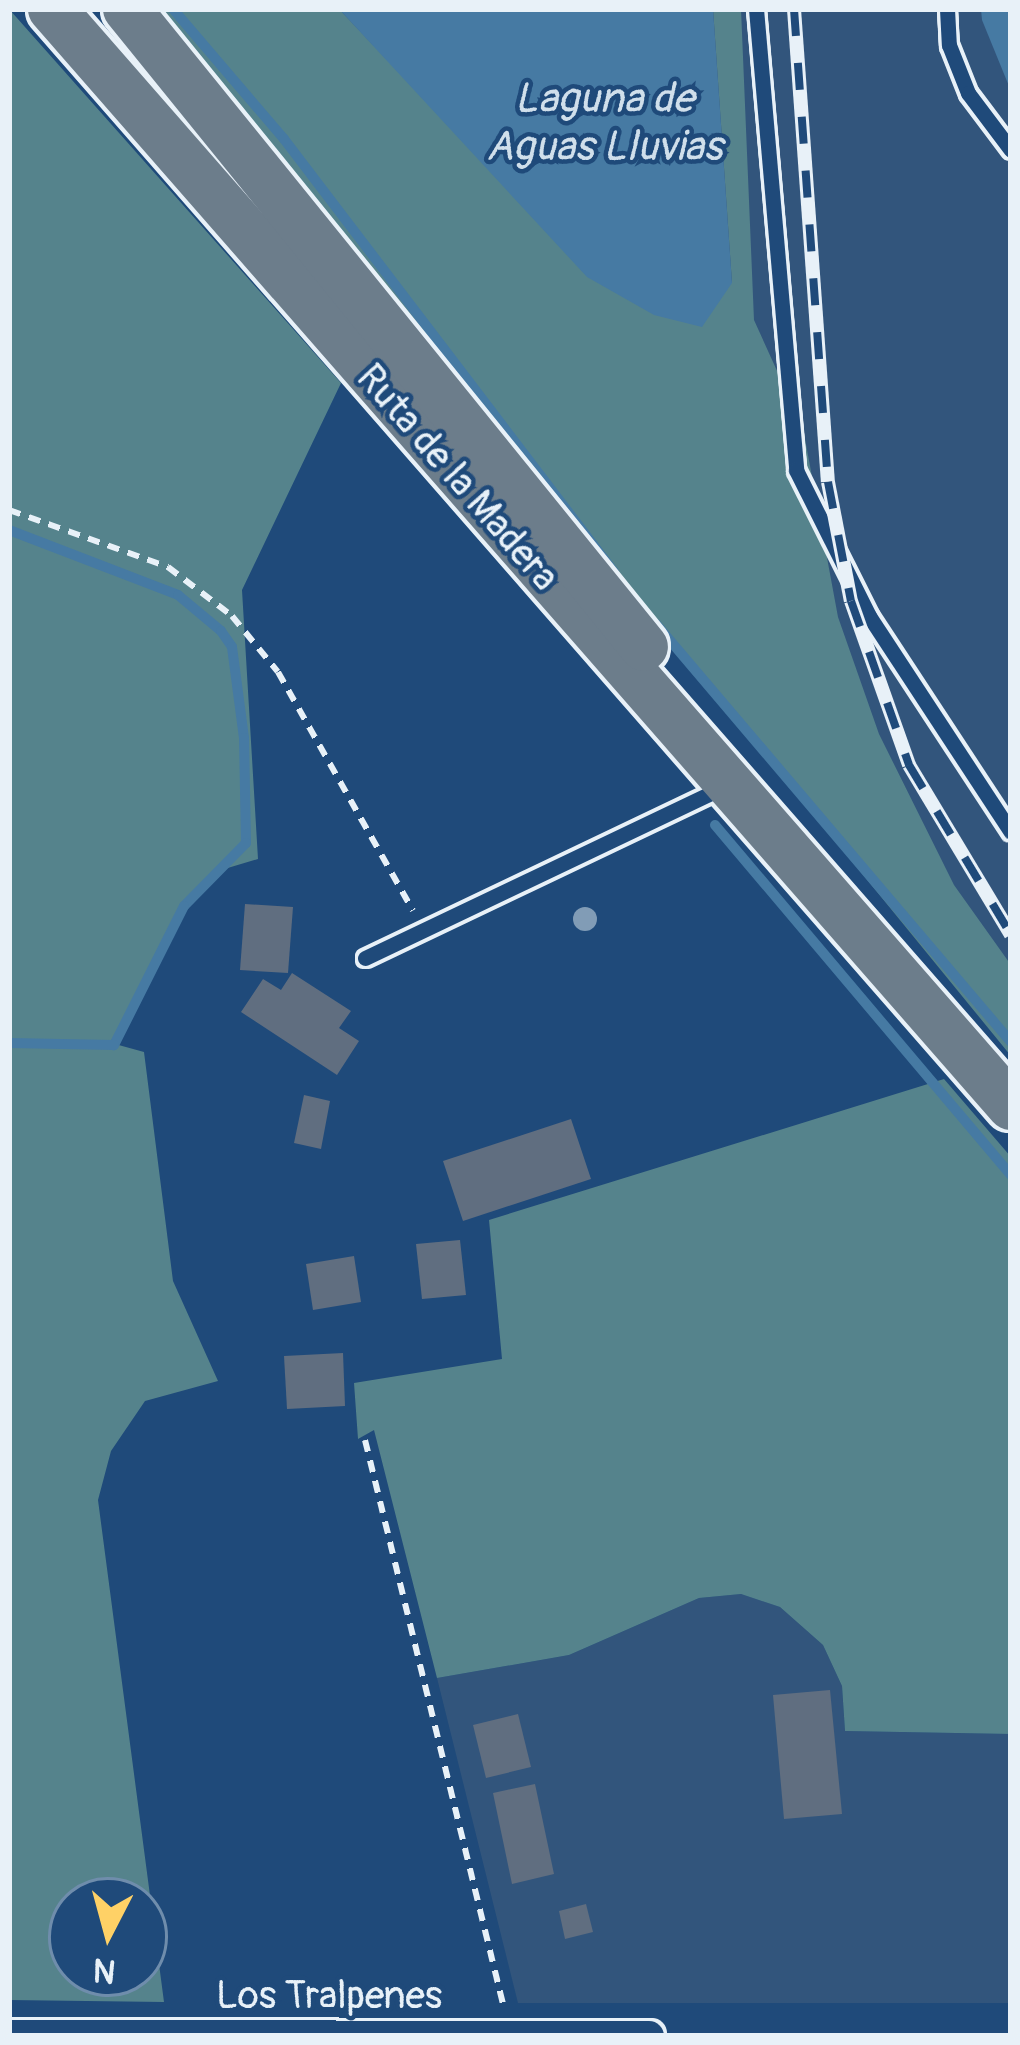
<!DOCTYPE html>
<html>
<head>
<meta charset="utf-8">
<style>
	body { margin:0 }
	#map { position:relative; width:1020px; height:2045px; overflow:hidden; background:#1f4a7a; font-family:Pangolin,sans-serif }
	div>[style] { position:absolute }
	[style*='--x'] { left:calc(var(--x)*1px); top:calc(var(--y)*1px); width:calc(var(--w)*1px); rotate:calc(var(--a)*1deg) }
	.built>* { inset:0; background:#32557c }
	.green>* { inset:0; background:#55838c }
	.water>* { inset:0; background:#467aa3 }
	.stream>* { height:10px; margin:-5px; padding:0 5px; transform-origin:5px; border-radius:5px; background:#467aa3 }
	.building>* { inset:0; background:#606e80 }
	.path>* { height:6px; margin-top:-3px; transform-origin:0; background:repeating-linear-gradient(90deg,#e8f1f8 0 12px,transparent 0 21px) }
	.roads { filter:drop-shadow(3px 0 #e8f1f8) drop-shadow(-3px 0 #e8f1f8) drop-shadow(0 3px #e8f1f8) drop-shadow(0 -3px #e8f1f8) }
	.service>* { height:15px; margin:-7.5px; padding:0 7.5px; transform-origin:7.5px; border-radius:7.5px; background:#1f4a7a }
	.minor>* { height:30px; margin:-15px; padding:0 15px; transform-origin:15px; border-radius:15px; background:#1f4a7a }
	.trunk>* { height:48px; margin:-24px; padding:0 24px; transform-origin:24px; border-radius:24px; background:#6c7d8b }
	.rail>* { height:14px; margin-top:-7px; transform-origin:0; background:repeating-linear-gradient(90deg,#1f4a7a 0 27px,#e8f1f8 0 54px); box-sizing:border-box; border-block:3px solid #e8f1f8 }
	.trees>* { width:24px; height:24px; margin:-12px; border-radius:50%; background:#819cb6 }
	span { translate:-50% -50%; white-space:nowrap; text-align:center; line-height:1.15; -webkit-text-stroke:9px #1f4a7a; paint-order:stroke }
	.street-label { font-size:39px; color:#e8f1f8 }
	.water-label { font-size:42px; color:#d0dfeb; font-style:italic }
	.frame { position:absolute; inset:0; border:12px solid #e8f1f8; pointer-events:none }
	.north { position:absolute; left:48px; top:1877px; width:120px; height:120px; box-sizing:border-box; background:#1f4a7a; border:3px solid #6f8dac; border-radius:50%; rotate:186deg; font-size:33px; font-weight:700; line-height:48px; text-align:center; color:#e8f1f8 }
	.north::after { content:''; display:block; margin:auto; width:42px; height:54px; background:#ffd166; clip-path:polygon(50% 0,100% 100%,50% 72%,0 100%) }
</style>
</head>
<body>
<div id="map">
	<div class="built">
		<div style="clip-path:polygon(211px 9px,1011px 9px,1011px 965px,898px 832px)"></div>
		<div style="clip-path:polygon(741px 1594px,780px 1607px,823px 1645px,842px 1686px,845px 1731px,1011px 1734px,1011px 2003px,518px 2003px,437px 1678px,569px 1655px,699px 1598px)"></div>
	</div>
	<div class="green">
		<div style="clip-path:polygon(evenodd,9px 9px,341px 383px,242px 590px,258px 859px,221px 870px,184px 906px,115px 1044px,144px 1052px,173px 1281px,218px 1381px,145px 1401px,111px 1451px,98px 1500px,164px 2002px,9px 2000px,9px 9px,72px 1901px,144px 1901px,144px 1973px,72px 1973px,72px 1901px)"></div>
		<div style="clip-path:polygon(156px 9px,339px 9px,514px 194px,732px 283px,713px 9px,741px 9px,754px 320px,803px 428px,838px 617px,879px 734px,954px 885px,1011px 965px,1011px 1056px)"></div>
		<div style="clip-path:polygon(944px 1079px,1011px 1157px,1011px 1734px,845px 1731px,842px 1686px,823px 1645px,780px 1607px,741px 1594px,699px 1598px,569px 1655px,437px 1678px,374px 1430px,358px 1439px,354px 1383px,502px 1359px,489px 1220px)"></div>
	</div>
	<div class="water">
		<div style="clip-path:polygon(339px 9px,713px 9px,732px 283px,702px 327px,654px 315px,587px 277px)"></div>
		<div style="clip-path:polygon(981px 9px,1011px 9px,1011px 91px,982px 20px)"></div>
	</div>
	<div class="stream">
		<div style="--x:173;--y:9;--w:171;--a:49.5"></div>
		<div style="--x:284;--y:139;--w:544;--a:52.69"></div>
		<div style="--x:9;--y:530;--w:181;--a:21"></div>
		<div style="--x:178;--y:595;--w:56;--a:39.9"></div>
		<div style="--x:221;--y:631;--w:19;--a:55"></div>
		<div style="--x:232;--y:647;--w:92;--a:82.5"></div>
		<div style="--x:244;--y:738;--w:105;--a:88.9"></div>
		<div style="--x:246;--y:843;--w:88;--a:134.5"></div>
		<div style="--x:184;--y:906;--w:156;--a:116.7"></div>
		<div style="--x:114;--y:1045;--w:105;--a:-178.9"></div>
		<div style="--x:656;--y:624;--w:548;--a:49.66"></div>
		<div style="--x:715;--y:825;--w:458;--a:49.8"></div>
	</div>
	<div class="building">
		<div style="clip-path:polygon(245px 904px,293px 907px,288px 973px,240px 970px)"></div>
		<div style="clip-path:polygon(292px 973px,351px 1011px,339px 1028px,359px 1041px,337px 1075px,241px 1012px,263px 979px,281px 990px)"></div>
		<div style="clip-path:polygon(304px 1095px,330px 1101px,321px 1149px,294px 1143px)"></div>
		<div style="clip-path:polygon(571px 1119px,591px 1179px,463px 1221px,443px 1161px)"></div>
		<div style="clip-path:polygon(460px 1240px,466px 1295px,422px 1299px,416px 1244px)"></div>
		<div style="clip-path:polygon(354px 1256px,361px 1302px,313px 1310px,306px 1264px)"></div>
		<div style="clip-path:polygon(343px 1353px,345px 1406px,287px 1409px,284px 1356px)"></div>
		<div style="clip-path:polygon(830px 1690px,842px 1814px,784px 1819px,773px 1695px)"></div>
		<div style="clip-path:polygon(518px 1714px,531px 1767px,486px 1778px,473px 1725px)"></div>
		<div style="clip-path:polygon(535px 1784px,554px 1874px,512px 1884px,493px 1793px)"></div>
		<div style="clip-path:polygon(586px 1904px,593px 1932px,565px 1939px,559px 1911px)"></div>
	</div>
	<div class="path">
		<div style="--x:9;--y:510;--w:169;--a:19.7"></div>
		<div style="--x:168;--y:567;--w:81;--a:37.4"></div>
		<div style="--x:232;--y:616;--w:72;--a:50.6"></div>
		<div style="--x:278;--y:672;--w:274;--a:60.5"></div>
		<div style="--x:365;--y:1440;--w:585;--a:76.25"></div>
	</div>
	<div class="roads">
		<div class="service">
			<div style="--x:756;--y:9;--w:463;--a:85"></div>
			<div style="--x:796;--y:470;--w:163;--a:63.4"></div>
			<div style="--x:869;--y:616;--w:258;--a:56.7"></div>
			<div style="--x:947;--y:9;--w:36;--a:87"></div>
			<div style="--x:949;--y:45;--w:52;--a:68.4"></div>
			<div style="--x:968;--y:93;--w:71;--a:53"></div>
			<div style="--x:365;--y:958;--w:395;--a:-25.5"></div>
		</div>
		<div class="minor">
			<div style="--x:9;--y:2035;--w:640;--a:0.09"></div>
		</div>
		<div class="trunk">
			<div style="--x:52;--y:9;--w:1457;--a:48.84"></div>
			<div style="--x:127;--y:9;--w:821;--a:50.98"></div>
		</div>
	</div>
	<div class="rail">
		<div style="--x:794;--y:9;--w:474;--a:85.9"></div>
		<div style="--x:828;--y:482;--w:121;--a:79.1"></div>
		<div style="--x:851;--y:601;--w:174;--a:70.5"></div>
		<div style="--x:909;--y:765;--w:198;--a:59"></div>
	</div>
	<div class="trees">
		<div style="left:585px;top:919px"></div>
	</div>
	<div class="street-label">
		<span style="left:457px;top:478px;rotate:49deg">Ruta de la Madera</span>
		<span style="left:329px;top:1996px">Los Tralpenes</span>
	</div>
	<div class="water-label">
		<span style="left:604px;top:123px">Laguna de<br>Aguas Lluvias</span>
	</div>
	<div class="frame"></div>
	<div class="north">N</div>
</div>
</body>
</html>
